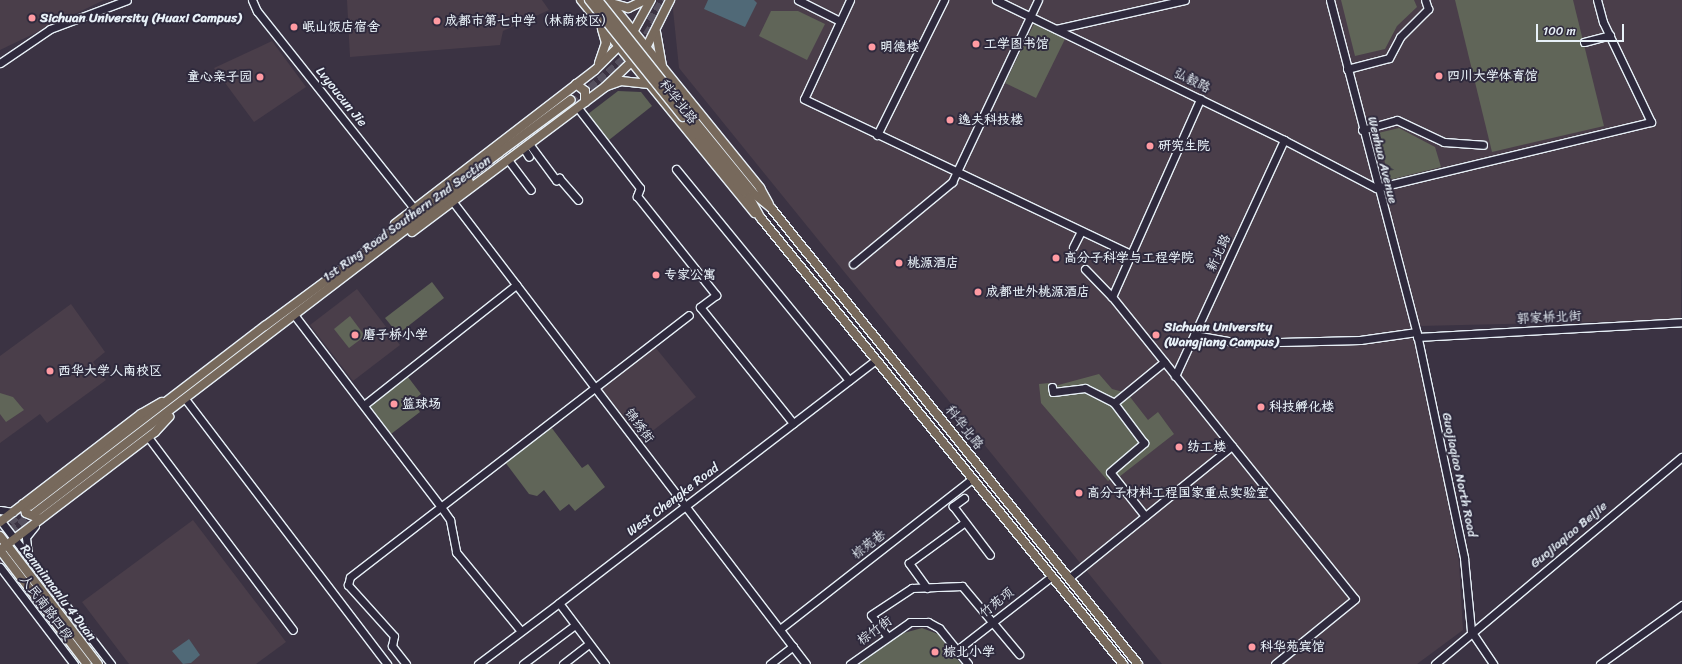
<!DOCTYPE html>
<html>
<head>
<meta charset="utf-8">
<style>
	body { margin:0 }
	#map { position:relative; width:1682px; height:664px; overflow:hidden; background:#3b3343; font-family:Sriracha,"LXGW WenKai TC",sans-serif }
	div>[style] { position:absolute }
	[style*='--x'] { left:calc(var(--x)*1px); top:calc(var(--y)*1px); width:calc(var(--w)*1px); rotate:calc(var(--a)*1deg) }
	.built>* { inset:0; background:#4a3e4a }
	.green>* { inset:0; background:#606558 }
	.water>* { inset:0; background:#506977 }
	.major-tunnel>* { height:8px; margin-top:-4px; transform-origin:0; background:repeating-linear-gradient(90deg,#55505e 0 8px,transparent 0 12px) }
	.roads { filter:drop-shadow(1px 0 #e8f1f8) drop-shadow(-1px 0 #e8f1f8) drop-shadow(0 1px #e8f1f8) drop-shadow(0 -1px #e8f1f8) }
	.minor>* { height:7px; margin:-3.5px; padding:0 3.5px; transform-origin:3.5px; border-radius:3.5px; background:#2f2a3d }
	.major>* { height:8px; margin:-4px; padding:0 4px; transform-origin:4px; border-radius:4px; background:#77695c }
	.bridges { filter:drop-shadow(1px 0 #e8f1f8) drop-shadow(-1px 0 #e8f1f8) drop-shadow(0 1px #e8f1f8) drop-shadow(0 -1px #e8f1f8) }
	.major-bridge>* { height:8px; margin:-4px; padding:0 4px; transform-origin:4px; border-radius:4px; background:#77695c }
	.dots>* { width:11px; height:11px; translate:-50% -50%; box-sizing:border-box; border:2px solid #2f2a3d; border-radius:50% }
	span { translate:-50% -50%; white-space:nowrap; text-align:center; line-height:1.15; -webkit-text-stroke:4px #2f2a3d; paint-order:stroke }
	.poi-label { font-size:13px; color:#e8f1f8; font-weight:700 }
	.left { translate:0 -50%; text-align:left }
	.right { translate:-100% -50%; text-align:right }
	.street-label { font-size:13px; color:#e8f1f8 }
	.scale { position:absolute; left:1536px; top:24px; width:88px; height:18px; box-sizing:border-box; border:2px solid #e8f1f8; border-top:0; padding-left:5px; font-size:12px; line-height:14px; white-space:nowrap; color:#e8f1f8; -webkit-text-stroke:3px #2f2a3d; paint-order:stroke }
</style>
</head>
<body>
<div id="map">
	<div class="built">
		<div style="clip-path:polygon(0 0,104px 0,0 50px)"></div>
		<div style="clip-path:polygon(347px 0,542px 0,549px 10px,503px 31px,500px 45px,350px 57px)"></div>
		<div style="clip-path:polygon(672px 0,1682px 0,1681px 320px,1419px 326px,1416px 332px,1459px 562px,1463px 630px,1417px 664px,1162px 664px,679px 68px)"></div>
		<div style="clip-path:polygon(272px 41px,306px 87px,254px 122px,214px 68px)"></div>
		<div style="clip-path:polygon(357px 289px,400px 345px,353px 381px,310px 325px)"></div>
		<div style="clip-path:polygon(71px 304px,105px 352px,93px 362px,106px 380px,47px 423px,40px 414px,0 443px,0 356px)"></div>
		<div style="clip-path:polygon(655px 347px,696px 397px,641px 440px,601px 389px)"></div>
		<div style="clip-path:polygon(193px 520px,286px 642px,256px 664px,129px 664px,82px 602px)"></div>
	</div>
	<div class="green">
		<div style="clip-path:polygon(1341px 0,1414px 0,1417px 7px,1397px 26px,1385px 49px,1355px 56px)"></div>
		<div style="clip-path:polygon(1455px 0,1573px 0,1604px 126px,1492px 152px)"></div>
		<div style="clip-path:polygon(771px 11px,798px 11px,825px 24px,807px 60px,759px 36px)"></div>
		<div style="clip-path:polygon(1034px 24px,1065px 39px,1036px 98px,1005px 83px)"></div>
		<div style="clip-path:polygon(618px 91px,641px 92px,652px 106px,609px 140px,588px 114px)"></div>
		<div style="clip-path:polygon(1399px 128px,1435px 147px,1441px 167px,1389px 180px,1378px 133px)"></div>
		<div style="clip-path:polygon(432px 282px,444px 298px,398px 334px,385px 318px)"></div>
		<div style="clip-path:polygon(350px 316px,365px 336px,349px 348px,334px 329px)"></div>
		<div style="clip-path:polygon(1099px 374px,1112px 389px,1127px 393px,1148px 420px,1158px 412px,1174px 434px,1119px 477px,1117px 474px,1108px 481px,1041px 403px,1039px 384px,1049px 383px,1051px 387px)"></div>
		<div style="clip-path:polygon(408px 377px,421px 394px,412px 401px,420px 412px,391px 434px,370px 406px)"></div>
		<div style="clip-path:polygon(0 393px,13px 397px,24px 410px,6px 422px,0 414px)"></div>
		<div style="clip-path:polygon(551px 427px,582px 468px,588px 464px,605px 487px,575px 511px,569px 504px,560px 511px,544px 490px,537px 496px,529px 494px,505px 462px)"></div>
		<div style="clip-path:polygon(922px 628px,938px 634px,961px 664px,860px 664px,900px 634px)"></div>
	</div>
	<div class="water">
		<div style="clip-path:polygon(708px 0,754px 0,757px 3px,745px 27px,704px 9px)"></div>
		<div style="clip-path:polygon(189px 639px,200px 655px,191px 663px,183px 664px,172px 651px)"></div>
	</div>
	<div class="major-tunnel">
		<div style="--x:650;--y:21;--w:25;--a:-58"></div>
		<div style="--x:572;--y:104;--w:90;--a:-40.9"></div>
		<div style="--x:640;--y:45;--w:31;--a:-57"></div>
		<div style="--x:0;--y:529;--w:37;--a:-36"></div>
		<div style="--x:0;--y:538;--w:43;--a:-35.5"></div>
	</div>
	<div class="roads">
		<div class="minor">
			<div style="--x:252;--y:0;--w:12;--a:66"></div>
			<div style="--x:257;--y:11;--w:251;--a:51.5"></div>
			<div style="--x:798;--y:0;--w:47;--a:26.6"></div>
			<div style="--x:850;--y:0;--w:109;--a:114.9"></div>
			<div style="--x:804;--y:99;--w:362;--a:25.4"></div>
			<div style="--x:996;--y:0;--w:320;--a:25.9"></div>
			<div style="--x:1284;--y:140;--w:104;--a:27.6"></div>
			<div style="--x:1376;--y:188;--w:283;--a:-13.5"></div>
			<div style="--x:1651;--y:122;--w:111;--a:-115.6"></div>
			<div style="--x:1603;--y:22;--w:23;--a:-105"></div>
			<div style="--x:1330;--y:0;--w:350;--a:75.4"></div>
			<div style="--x:1418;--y:339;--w:224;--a:78.1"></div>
			<div style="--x:1464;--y:558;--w:73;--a:84.5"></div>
			<div style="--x:1471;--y:631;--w:40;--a:56"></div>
			<div style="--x:1056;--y:29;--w:132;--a:-12.7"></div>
			<div style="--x:1584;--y:42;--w:27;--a:-15"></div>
			<div style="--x:0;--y:63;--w:60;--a:-34.2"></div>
			<div style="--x:50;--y:29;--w:82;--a:-20.6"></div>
			<div style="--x:1347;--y:69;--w:43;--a:-14.7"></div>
			<div style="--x:1389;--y:58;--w:24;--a:-62"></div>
			<div style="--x:1400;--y:37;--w:40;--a:-45"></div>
			<div style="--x:1428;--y:9;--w:9;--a:-108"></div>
			<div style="--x:578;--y:108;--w:101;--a:52.2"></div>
			<div style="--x:640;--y:188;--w:9;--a:111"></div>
			<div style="--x:637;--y:196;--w:127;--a:51.4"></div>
			<div style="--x:716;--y:295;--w:20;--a:143"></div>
			<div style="--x:700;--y:307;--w:149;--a:51.3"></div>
			<div style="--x:1362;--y:130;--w:36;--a:-16"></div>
			<div style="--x:1397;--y:120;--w:52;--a:25.1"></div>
			<div style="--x:1444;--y:142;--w:39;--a:4"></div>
			<div style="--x:877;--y:135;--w:151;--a:-63.6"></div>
			<div style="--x:530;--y:145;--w:44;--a:53.4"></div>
			<div style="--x:556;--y:180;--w:4;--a:-34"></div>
			<div style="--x:559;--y:178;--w:29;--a:49"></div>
			<div style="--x:524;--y:149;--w:9;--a:58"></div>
			<div style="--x:509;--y:161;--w:36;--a:53"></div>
			<div style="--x:676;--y:169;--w:273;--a:50.7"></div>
			<div style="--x:453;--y:202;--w:581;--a:52.62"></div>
			<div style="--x:1073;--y:247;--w:18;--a:-63"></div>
			<div style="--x:853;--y:264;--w:129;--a:-39.6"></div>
			<div style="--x:952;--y:182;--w:201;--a:-64.7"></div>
			<div style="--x:1085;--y:269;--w:39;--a:46"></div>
			<div style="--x:295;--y:316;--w:240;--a:52.6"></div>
			<div style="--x:441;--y:507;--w:16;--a:55"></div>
			<div style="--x:450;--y:520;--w:33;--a:79"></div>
			<div style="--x:456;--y:552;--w:102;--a:50.6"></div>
			<div style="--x:1194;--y:335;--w:46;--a:10.1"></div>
			<div style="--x:1239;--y:343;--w:121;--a:-1.4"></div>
			<div style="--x:1360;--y:340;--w:57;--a:-8.1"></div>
			<div style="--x:1417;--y:337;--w:265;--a:-3.2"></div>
			<div style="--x:1175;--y:376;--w:260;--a:-65.2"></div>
			<div style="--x:1052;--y:387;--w:5;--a:79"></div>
			<div style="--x:1053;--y:392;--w:32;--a:-7"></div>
			<div style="--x:1085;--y:388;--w:33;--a:27"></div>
			<div style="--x:186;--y:400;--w:332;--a:52.7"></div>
			<div style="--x:364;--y:405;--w:194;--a:-38.3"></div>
			<div style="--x:148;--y:437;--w:241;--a:53.1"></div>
			<div style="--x:1232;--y:446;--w:196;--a:51.2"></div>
			<div style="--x:1355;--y:599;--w:103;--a:140.9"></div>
			<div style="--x:964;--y:498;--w:14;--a:144"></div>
			<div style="--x:953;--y:506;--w:61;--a:52.9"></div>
			<div style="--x:0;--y:510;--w:13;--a:9"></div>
			<div style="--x:1145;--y:516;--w:56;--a:-128.5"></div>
			<div style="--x:1110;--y:472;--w:45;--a:-40.5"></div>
			<div style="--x:1144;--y:443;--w:50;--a:-126.9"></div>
			<div style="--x:1114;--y:403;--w:65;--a:-39.4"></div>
			<div style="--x:0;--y:520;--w:182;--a:52.4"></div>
			<div style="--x:28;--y:554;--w:17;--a:-97"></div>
			<div style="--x:26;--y:537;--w:14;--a:-51"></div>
			<div style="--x:0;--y:567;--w:122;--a:52.7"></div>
			<div style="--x:1070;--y:577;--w:208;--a:-39"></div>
			<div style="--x:1232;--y:446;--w:191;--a:-128.8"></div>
			<div style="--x:1112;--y:297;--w:217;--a:-66"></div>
			<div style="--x:927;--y:588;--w:31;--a:-126"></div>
			<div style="--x:909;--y:563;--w:69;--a:-36.2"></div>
			<div style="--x:780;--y:629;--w:244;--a:-38"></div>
			<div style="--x:887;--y:636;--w:26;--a:-127"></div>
			<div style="--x:871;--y:615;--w:49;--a:-33.4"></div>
			<div style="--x:912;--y:588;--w:50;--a:-2.3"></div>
			<div style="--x:962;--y:586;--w:89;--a:50"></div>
			<div style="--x:957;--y:650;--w:120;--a:-37.9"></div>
			<div style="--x:406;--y:664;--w:23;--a:-128"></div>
			<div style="--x:392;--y:646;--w:10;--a:-79"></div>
			<div style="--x:394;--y:636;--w:69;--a:-132"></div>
			<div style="--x:348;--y:585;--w:8;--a:-76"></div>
			<div style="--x:350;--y:577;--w:428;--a:-37.7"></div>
			<div style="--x:478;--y:664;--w:101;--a:-37"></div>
			<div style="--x:523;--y:664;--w:65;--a:-36.9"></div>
			<div style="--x:563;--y:664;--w:33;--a:-38"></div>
			<div style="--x:605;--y:664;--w:76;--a:-127"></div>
			<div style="--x:559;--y:603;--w:399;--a:-37.5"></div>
			<div style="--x:770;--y:664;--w:29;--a:-38"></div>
			<div style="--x:850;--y:664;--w:73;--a:-35"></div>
			<div style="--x:910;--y:622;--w:18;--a:0"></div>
			<div style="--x:928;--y:622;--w:13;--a:29"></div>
			<div style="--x:939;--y:628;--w:46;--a:51.1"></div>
			<div style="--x:1435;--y:664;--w:322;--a:-40"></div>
			<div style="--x:1600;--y:664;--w:101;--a:-35.7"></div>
		</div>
		<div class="major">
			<div style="--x:581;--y:0;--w:275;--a:50.8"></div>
			<div style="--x:608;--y:0;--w:242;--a:51"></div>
			<div style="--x:760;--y:188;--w:18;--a:61"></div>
			<div style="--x:611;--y:3;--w:18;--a:16"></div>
			<div style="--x:628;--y:8;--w:19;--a:-25"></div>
			<div style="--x:656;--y:32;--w:34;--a:80"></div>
			<div style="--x:599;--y:63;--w:21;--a:-71"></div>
			<div style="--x:606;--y:43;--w:15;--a:-106"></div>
			<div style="--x:576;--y:84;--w:11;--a:38"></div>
			<div style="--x:585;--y:91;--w:11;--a:90"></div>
			<div style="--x:607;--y:86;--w:15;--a:-20"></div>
			<div style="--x:621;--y:81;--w:28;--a:6"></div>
			<div style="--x:688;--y:113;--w:104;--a:50.8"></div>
			<div style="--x:754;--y:194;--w:22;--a:39"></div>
			<div style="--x:771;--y:208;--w:585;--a:51.17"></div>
			<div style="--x:683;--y:117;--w:104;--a:50.5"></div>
			<div style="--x:749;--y:197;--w:23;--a:61"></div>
			<div style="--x:760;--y:217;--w:576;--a:50.92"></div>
			<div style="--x:395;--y:224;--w:252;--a:-37.6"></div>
			<div style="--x:595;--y:70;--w:54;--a:-45"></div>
			<div style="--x:633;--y:32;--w:37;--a:-61"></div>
			<div style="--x:412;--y:232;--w:241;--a:-36.9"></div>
			<div style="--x:605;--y:87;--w:57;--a:-43.6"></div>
			<div style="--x:646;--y:48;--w:54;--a:-63.4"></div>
			<div style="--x:23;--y:504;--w:9;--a:72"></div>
			<div style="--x:26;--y:513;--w:15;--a:23"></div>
			<div style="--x:30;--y:506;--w:296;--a:-37.5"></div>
			<div style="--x:265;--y:326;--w:380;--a:-36.5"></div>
			<div style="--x:35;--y:513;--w:546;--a:-37.42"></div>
			<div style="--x:0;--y:522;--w:178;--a:-37.5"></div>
			<div style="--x:141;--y:414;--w:24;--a:-30"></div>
			<div style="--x:0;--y:536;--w:161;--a:52.6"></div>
			<div style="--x:0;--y:550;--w:195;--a:-37.3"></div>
			<div style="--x:155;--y:432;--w:21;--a:-47"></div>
			<div style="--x:0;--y:550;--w:143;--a:52.7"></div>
		</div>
	</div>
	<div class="bridges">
		<div class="major-bridge">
			<div style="--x:589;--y:0;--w:150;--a:51.2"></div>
			<div style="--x:598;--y:0;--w:144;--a:51.5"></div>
		</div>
	</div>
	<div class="dots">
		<div style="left:32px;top:18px;background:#ff9aa2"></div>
		<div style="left:437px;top:21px;background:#ff9aa2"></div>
		<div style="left:294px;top:27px;background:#ff9aa2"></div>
		<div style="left:976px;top:44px;background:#ff9aa2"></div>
		<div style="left:872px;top:47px;background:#ff9aa2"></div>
		<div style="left:1439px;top:76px;background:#ff9aa2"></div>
		<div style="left:260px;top:77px;background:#ff9aa2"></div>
		<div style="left:950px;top:120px;background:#ff9aa2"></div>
		<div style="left:1150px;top:146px;background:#ff9aa2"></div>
		<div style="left:1056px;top:258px;background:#ff9aa2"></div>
		<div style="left:899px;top:263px;background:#ff9aa2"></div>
		<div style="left:656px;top:275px;background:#ff9aa2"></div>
		<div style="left:978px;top:292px;background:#ff9aa2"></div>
		<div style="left:355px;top:335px;background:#ff9aa2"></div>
		<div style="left:1156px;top:335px;background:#ff9aa2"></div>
		<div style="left:50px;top:371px;background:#ff9aa2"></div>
		<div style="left:394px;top:404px;background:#ff9aa2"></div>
		<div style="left:1261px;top:407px;background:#ff9aa2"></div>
		<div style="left:1179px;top:447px;background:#ff9aa2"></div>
		<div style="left:1079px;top:493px;background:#ff9aa2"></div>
		<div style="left:1252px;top:647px;background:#ff9aa2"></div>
		<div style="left:935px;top:652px;background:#ff9aa2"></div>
	</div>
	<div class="poi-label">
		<span class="left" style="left:40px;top:18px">Sichuan University (Huaxi Campus)</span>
		<span class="left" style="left:445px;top:21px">成都市第七中学（林荫校区）</span>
		<span class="left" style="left:302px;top:27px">岷山饭店宿舍</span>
		<span class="left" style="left:984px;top:44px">工学图书馆</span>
		<span class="left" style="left:880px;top:47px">明德楼</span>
		<span class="left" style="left:1447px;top:76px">四川大学体育馆</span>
		<span class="right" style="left:252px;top:77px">童心亲子园</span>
		<span class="left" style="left:958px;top:120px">逸夫科技楼</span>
		<span class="left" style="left:1158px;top:146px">研究生院</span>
		<span class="left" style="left:1064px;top:258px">高分子科学与工程学院</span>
		<span class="left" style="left:907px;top:263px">桃源酒店</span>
		<span class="left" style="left:664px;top:275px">专家公寓</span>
		<span class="left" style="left:986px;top:292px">成都世外桃源酒店</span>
		<span class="left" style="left:1164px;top:335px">Sichuan University<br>(Wangjiang Campus)</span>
		<span class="left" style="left:363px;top:335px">磨子桥小学</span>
		<span class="left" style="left:58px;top:371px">西华大学人南校区</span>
		<span class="left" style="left:402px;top:404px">篮球场</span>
		<span class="left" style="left:1269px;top:407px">科技孵化楼</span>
		<span class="left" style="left:1187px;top:447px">纺工楼</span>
		<span class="left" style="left:1087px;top:493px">高分子材料工程国家重点实验室</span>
		<span class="left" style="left:1260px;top:647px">科华苑宾馆</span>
		<span class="left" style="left:943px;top:652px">棕北小学</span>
	</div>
	<div class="street-label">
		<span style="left:1192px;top:81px;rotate:26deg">弘毅路</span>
		<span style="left:341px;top:97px;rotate:51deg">Lvyoucun Jie</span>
		<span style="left:678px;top:102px;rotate:52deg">科华北路</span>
		<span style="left:1382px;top:160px;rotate:76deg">Wenhua Avenue</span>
		<span style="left:407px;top:219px;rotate:-36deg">1st Ring Road Southern 2nd Section</span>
		<span style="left:1219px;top:253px;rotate:-65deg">新北路</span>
		<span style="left:1549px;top:318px;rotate:-3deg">郭家桥北街</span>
		<span style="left:639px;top:426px;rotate:53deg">锦绣街</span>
		<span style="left:964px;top:428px;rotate:51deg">科华北路</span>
		<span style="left:1459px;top:475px;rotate:78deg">Guojiaqiao North Road</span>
		<span style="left:673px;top:500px;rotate:-37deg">West Chengke Road</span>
		<span style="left:1569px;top:535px;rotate:-40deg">Guojiaqiao Beijie</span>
		<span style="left:869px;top:545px;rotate:-38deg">棕苑巷</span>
		<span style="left:58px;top:593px;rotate:53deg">Renminnanlu 4 Duan</span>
		<span style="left:997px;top:603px;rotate:-38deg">竹苑项</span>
		<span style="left:46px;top:608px;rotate:53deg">人民南路四段</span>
		<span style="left:875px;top:631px;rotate:-36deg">棕竹街</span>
	</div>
	<div class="scale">100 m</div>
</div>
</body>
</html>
